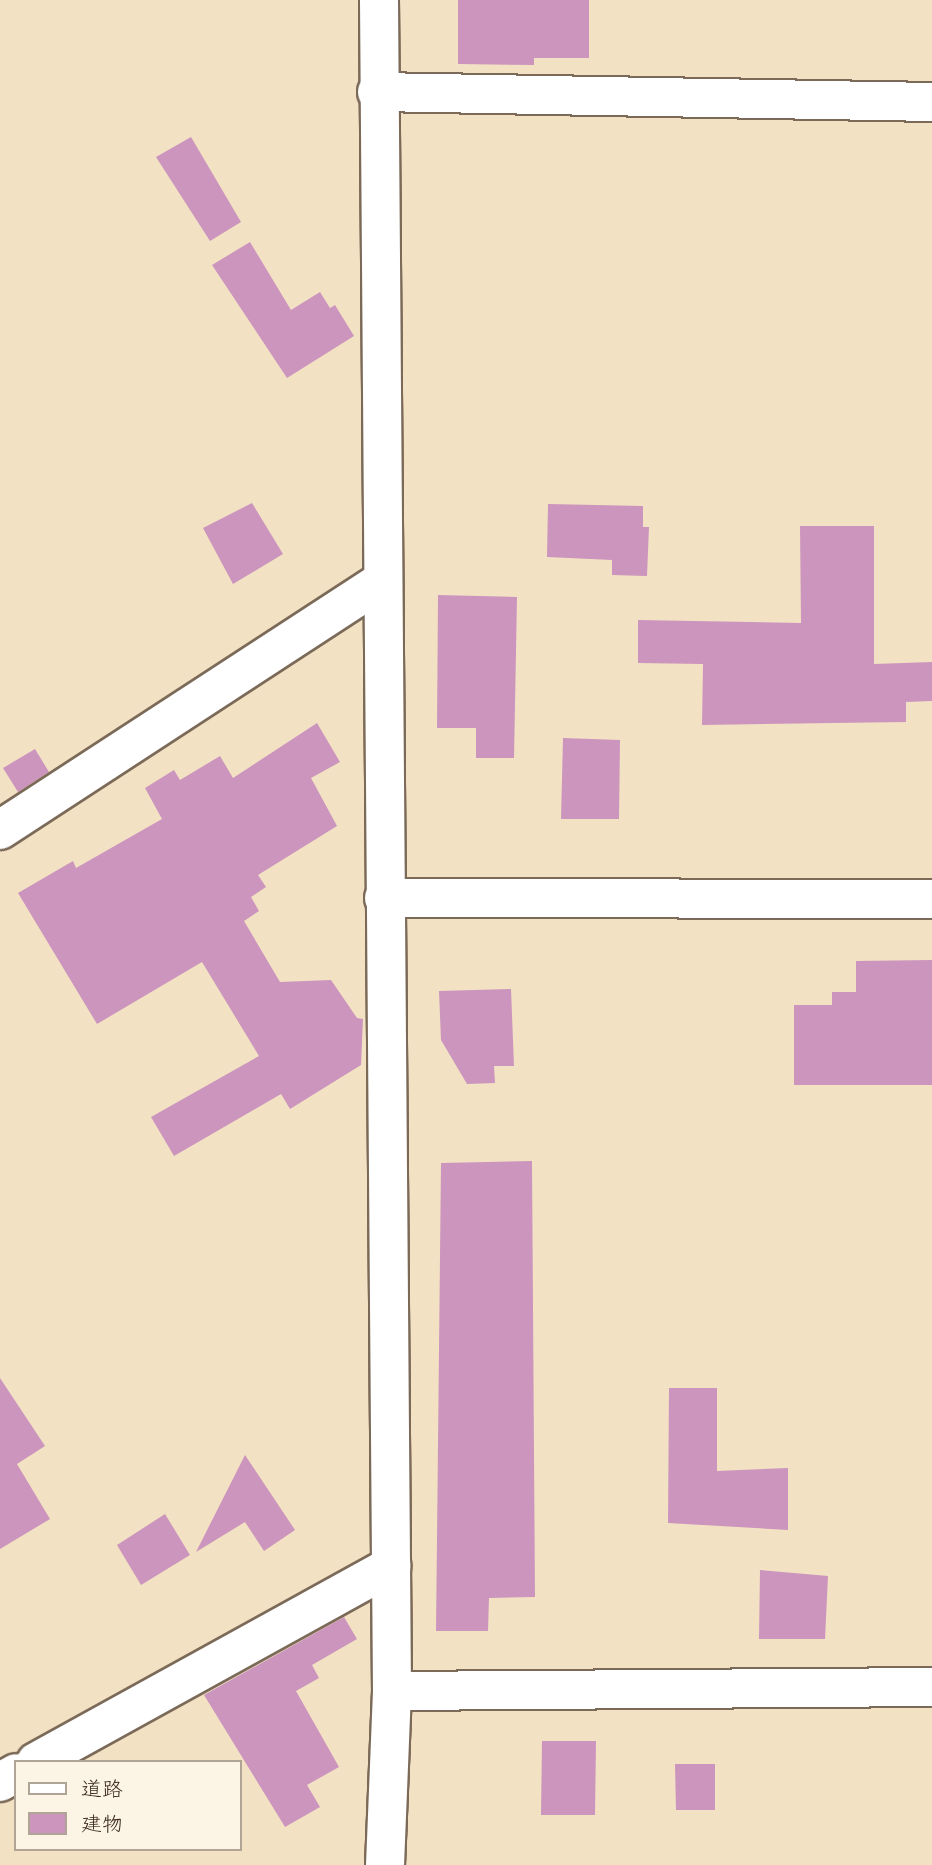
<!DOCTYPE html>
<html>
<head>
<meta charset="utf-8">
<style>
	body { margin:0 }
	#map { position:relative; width:932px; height:1865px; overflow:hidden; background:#f3e1c4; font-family:"Indie Flower","Klee One",sans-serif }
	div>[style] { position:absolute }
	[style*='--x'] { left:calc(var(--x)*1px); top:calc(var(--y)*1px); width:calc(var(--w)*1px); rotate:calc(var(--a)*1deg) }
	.building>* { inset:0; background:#cb95bd }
	.roads { filter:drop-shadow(2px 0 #7b6a58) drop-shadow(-2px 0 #7b6a58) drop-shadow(0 2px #7b6a58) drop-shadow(0 -2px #7b6a58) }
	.minor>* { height:38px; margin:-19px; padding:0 19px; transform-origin:19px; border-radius:19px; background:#fff }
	span { translate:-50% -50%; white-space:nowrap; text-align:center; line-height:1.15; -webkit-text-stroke:5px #fcf5e5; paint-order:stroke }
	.legend { position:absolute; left:14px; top:1760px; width:228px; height:91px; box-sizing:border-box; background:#fcf5e5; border:2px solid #afa495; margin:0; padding:9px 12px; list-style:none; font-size:21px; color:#3b2a1e }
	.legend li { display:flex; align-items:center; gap:14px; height:35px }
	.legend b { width:35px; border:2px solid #afa495 }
</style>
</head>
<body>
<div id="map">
	<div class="building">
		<div style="clip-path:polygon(458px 0,589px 0,589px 58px,534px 58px,534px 65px,458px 64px)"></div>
		<div style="clip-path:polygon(191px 137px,241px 222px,210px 241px,156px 157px)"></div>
		<div style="clip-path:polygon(250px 242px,291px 310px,320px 292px,330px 308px,335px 305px,354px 336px,287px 378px,212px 265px)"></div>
		<div style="clip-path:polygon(252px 503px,283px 554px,233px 584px,203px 528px)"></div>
		<div style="clip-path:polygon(548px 504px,643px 506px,643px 527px,649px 527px,647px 576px,612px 575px,612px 560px,547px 557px)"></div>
		<div style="clip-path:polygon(800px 526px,874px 526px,874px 664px,932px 662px,932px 701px,906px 702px,906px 722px,702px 725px,703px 664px,638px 663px,638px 620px,801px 623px)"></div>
		<div style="clip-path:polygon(438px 595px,517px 597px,514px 758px,476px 758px,476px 728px,437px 728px)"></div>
		<div style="clip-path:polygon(317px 723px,340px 762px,311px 778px,337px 826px,258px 875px,266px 887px,251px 897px,259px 911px,244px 921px,280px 982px,331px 980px,357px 1018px,363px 1019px,361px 1065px,290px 1109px,281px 1094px,174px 1156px,151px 1117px,259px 1056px,202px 962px,97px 1024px,18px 893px,73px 861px,76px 868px,162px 819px,145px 788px,174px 770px,180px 780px,220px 756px,233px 778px)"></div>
		<div style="clip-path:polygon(563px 738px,620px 740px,619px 819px,561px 819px)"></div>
		<div style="clip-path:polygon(35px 749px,49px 772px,18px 792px,3px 768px)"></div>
		<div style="clip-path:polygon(932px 960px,932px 1085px,794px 1085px,794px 1005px,832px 1005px,832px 992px,856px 992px,856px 961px)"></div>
		<div style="clip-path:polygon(511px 989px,514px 1066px,494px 1066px,495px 1083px,467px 1084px,441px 1040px,439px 991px)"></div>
		<div style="clip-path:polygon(532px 1161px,535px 1597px,489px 1598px,488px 1631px,436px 1631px,441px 1163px)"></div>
		<div style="clip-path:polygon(0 1378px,45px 1446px,17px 1464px,50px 1519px,0 1549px)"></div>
		<div style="clip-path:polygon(669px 1388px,717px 1388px,717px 1471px,788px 1468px,788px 1530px,668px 1523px)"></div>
		<div style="clip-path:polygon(245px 1455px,295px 1530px,264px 1551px,245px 1522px,196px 1552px)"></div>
		<div style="clip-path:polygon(165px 1514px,190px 1555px,141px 1585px,117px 1545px)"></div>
		<div style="clip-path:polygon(760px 1570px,828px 1576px,825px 1639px,759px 1639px)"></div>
		<div style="clip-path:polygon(344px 1617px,357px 1639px,312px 1665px,319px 1678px,296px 1691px,339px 1767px,307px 1785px,320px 1807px,285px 1827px,204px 1695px)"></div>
		<div style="clip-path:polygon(542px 1741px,596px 1741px,595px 1815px,541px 1815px)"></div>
		<div style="clip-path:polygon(675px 1764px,715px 1764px,715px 1810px,676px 1810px)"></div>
	</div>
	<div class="roads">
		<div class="minor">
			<div style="--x:379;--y:0;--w:1691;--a:89.56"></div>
			<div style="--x:392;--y:1691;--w:174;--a:92.3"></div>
			<div style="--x:377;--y:92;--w:555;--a:1.03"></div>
			<div style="--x:0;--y:830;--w:455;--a:-33.1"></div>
			<div style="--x:384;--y:898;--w:548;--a:0.1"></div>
			<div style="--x:392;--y:1691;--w:540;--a:-0.42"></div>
			<div style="--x:36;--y:1762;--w:406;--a:-28.9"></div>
			<div style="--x:0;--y:1782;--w:18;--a:-29"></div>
		</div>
	</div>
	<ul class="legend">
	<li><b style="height:9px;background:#fff"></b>道路</li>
	<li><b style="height:19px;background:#cb95bd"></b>建物</li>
	</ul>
</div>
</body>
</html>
